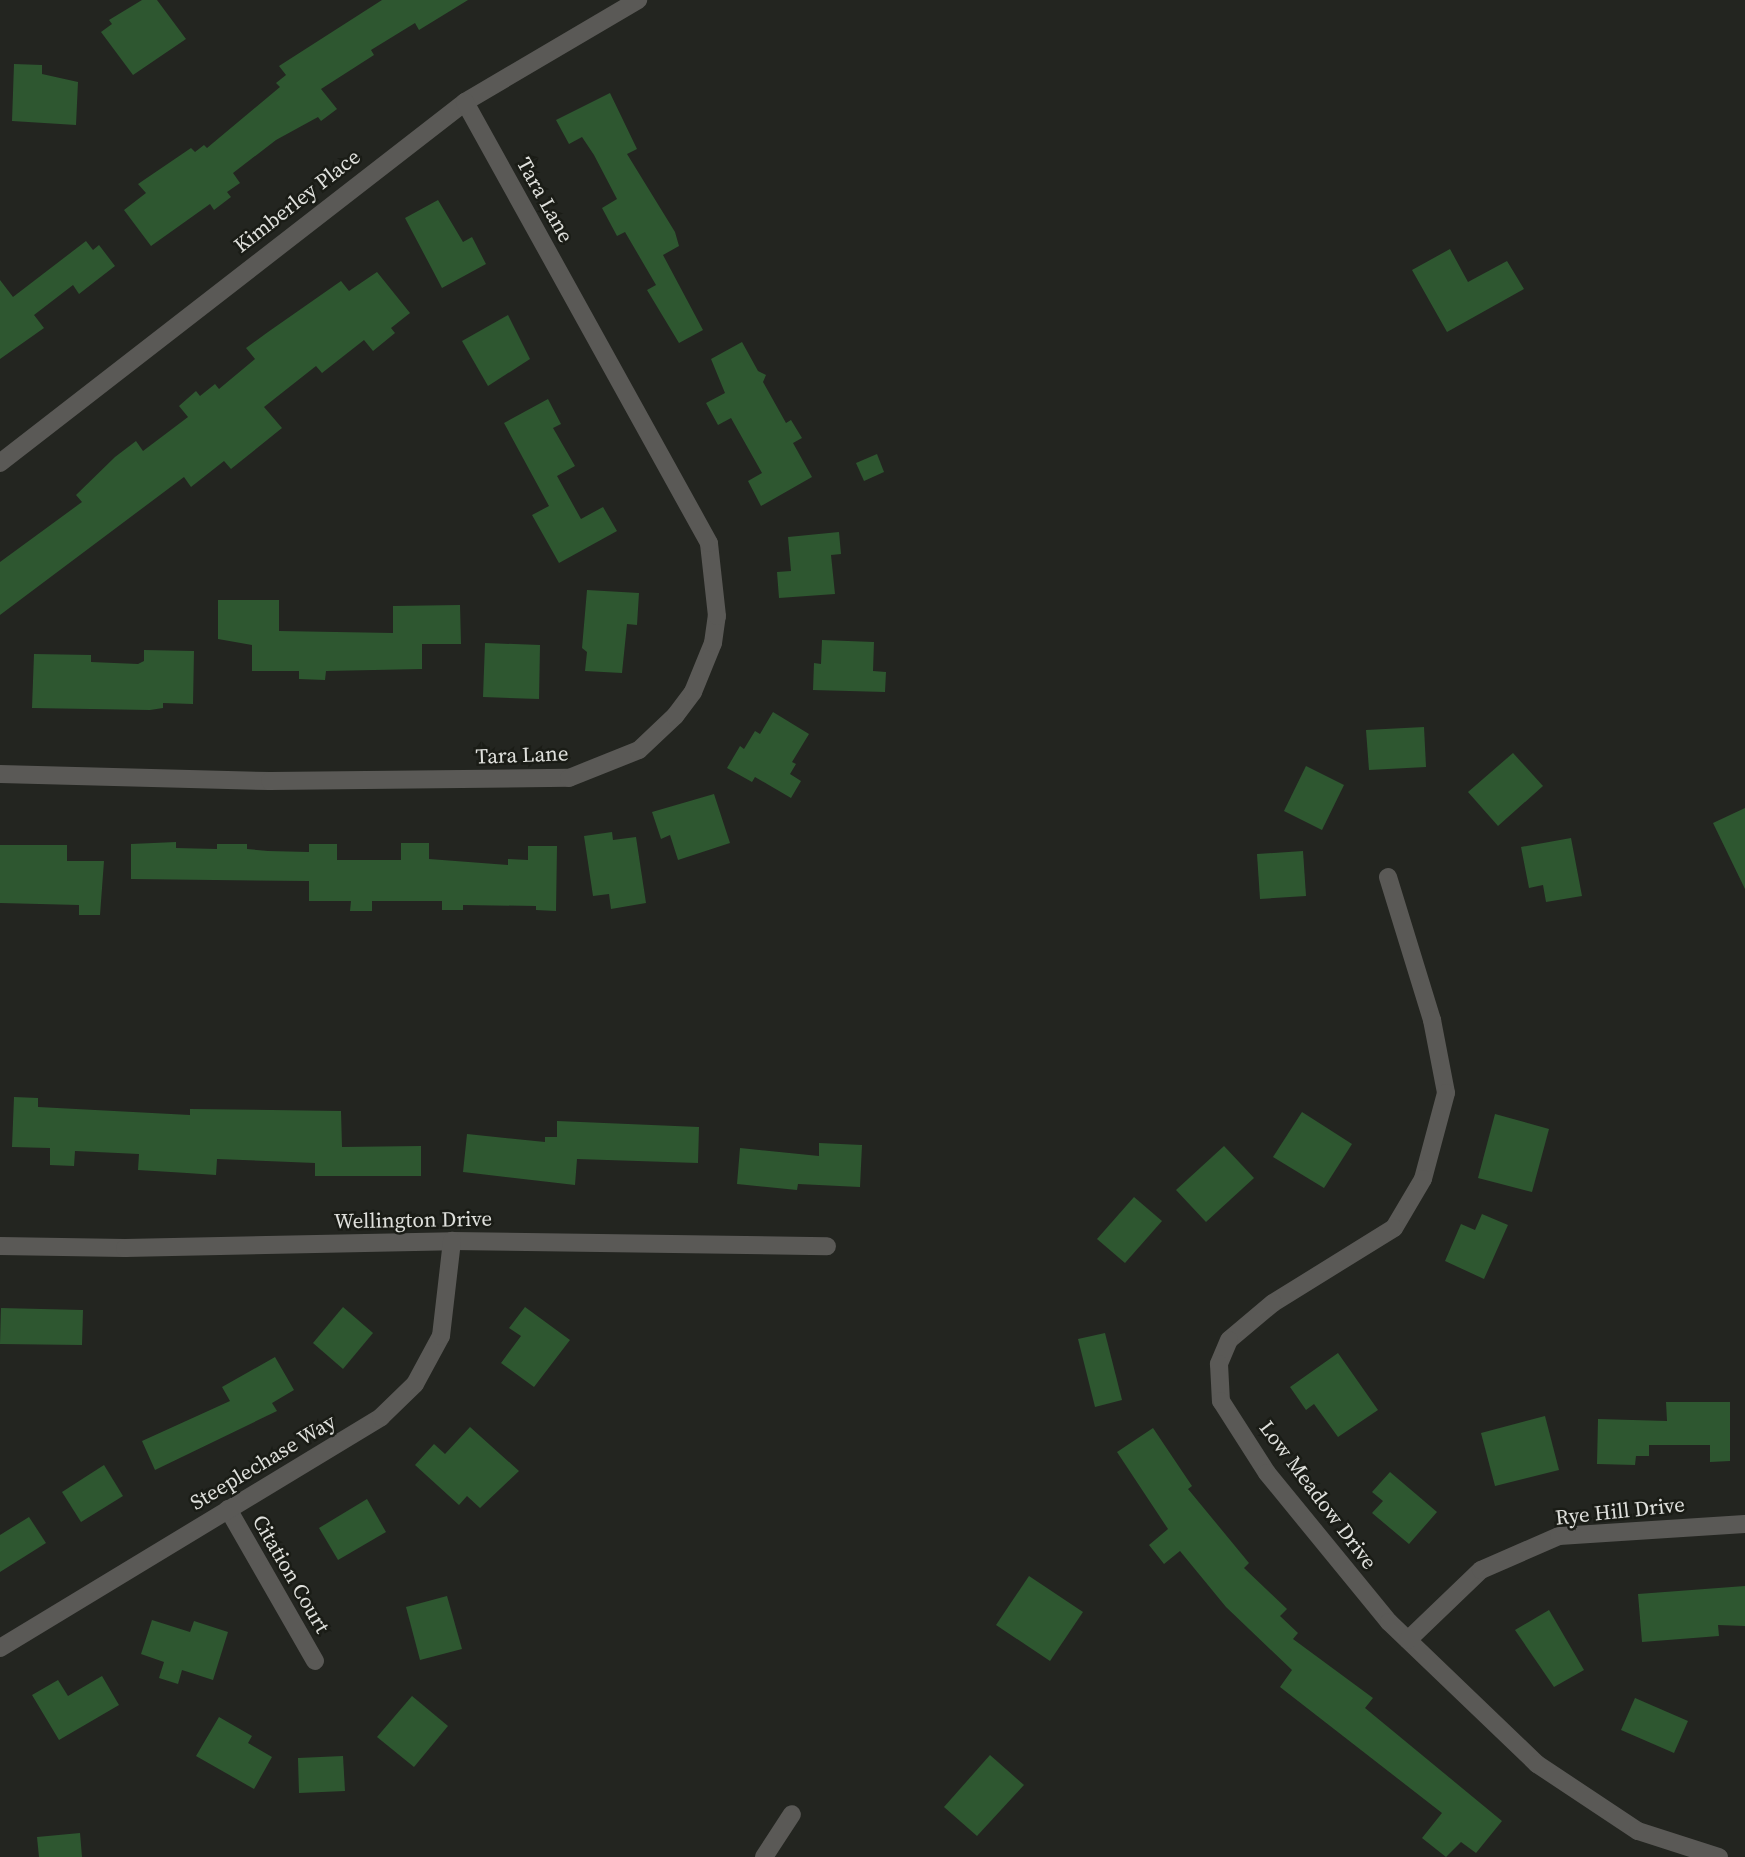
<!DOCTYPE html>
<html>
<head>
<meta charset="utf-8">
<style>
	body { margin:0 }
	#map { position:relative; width:1745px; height:1857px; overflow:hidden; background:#232520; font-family:"Source Serif 4",serif }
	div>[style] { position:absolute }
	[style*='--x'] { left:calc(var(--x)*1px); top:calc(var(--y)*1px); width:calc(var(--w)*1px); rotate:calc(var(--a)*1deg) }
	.building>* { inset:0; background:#2e5730 }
	.street>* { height:18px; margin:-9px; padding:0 9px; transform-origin:9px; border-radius:9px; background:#5a5956 }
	span { translate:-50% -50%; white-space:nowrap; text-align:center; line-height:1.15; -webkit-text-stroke:5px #1a1c16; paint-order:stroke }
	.street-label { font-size:21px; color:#dfe0dc }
</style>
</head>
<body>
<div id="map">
	<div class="building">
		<div style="clip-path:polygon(142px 0,157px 0,186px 39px,133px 75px,101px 32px,112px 24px,109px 20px)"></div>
		<div style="clip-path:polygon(382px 0,468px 0,419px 30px,415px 23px,371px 50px,374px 55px,321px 89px,337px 109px,321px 121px,318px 117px,276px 140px,233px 173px,240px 183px,227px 192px,231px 197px,214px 210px,210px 204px,151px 246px,124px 210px,146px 193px,138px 184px,191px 148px,195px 152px,204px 145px,207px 148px,280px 87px,276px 83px,286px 75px,279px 66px)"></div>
		<div style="clip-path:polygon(14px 64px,42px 65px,42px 74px,78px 82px,76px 125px,12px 121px)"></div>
		<div style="clip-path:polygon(610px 93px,637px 149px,627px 154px,675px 232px,679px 246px,663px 255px,703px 330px,679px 343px,647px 290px,656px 285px,625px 232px,617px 236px,602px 208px,617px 199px,594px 155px,582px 137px,569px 144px,556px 120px)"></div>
		<div style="clip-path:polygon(438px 200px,463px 242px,472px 237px,486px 264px,442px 288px,405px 218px)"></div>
		<div style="clip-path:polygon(86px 241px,93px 250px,99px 245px,115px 266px,79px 294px,73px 285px,34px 315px,44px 328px,0 359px,0 280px,13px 297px)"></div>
		<div style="clip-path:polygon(1450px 249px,1468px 282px,1507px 261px,1524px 289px,1447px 332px,1412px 270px)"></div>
		<div style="clip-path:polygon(377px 272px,410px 313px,391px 328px,395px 333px,373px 351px,364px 340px,322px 373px,316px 366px,264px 407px,282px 428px,231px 469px,224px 461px,191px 487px,184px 477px,0 615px,0 562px,82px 502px,76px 495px,115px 457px,136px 441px,143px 451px,188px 417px,179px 406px,196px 391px,200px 396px,215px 384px,219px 389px,255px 359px,246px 348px,268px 332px,341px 281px,349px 291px)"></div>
		<div style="clip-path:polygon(508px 315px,530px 359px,488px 386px,462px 341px)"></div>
		<div style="clip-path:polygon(742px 342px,758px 371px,766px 375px,763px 382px,786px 423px,791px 420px,802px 438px,793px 443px,812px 477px,761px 506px,748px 481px,762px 473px,731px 418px,718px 425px,706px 403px,725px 393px,711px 359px)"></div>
		<div style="clip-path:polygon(548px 399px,561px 424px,553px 428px,575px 466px,557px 476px,581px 519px,603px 507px,617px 531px,559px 563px,532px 515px,549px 506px,504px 423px)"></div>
		<div style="clip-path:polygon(877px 454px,884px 472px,864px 481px,856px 463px)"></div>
		<div style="clip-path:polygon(839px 532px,841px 554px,831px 555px,835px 594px,779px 598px,777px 572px,791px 571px,788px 537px)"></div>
		<div style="clip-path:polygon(587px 590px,639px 593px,637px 625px,627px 624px,622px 673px,585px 671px,587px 652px,582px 648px)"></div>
		<div style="clip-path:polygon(218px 600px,279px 600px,279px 631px,393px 633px,393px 606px,460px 605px,461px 644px,422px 644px,422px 669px,326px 671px,325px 680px,299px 679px,299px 671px,252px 671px,252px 645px,218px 639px)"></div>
		<div style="clip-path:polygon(822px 640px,874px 642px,873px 671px,886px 672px,885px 692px,813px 690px,814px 663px,821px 664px)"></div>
		<div style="clip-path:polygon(485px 643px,540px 645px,539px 699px,483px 697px)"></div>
		<div style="clip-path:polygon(144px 650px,194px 651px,193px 704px,163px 703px,163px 708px,150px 710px,32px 708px,34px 654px,91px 655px,91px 662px,138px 664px,144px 661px)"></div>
		<div style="clip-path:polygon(773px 712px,809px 734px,792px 762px,796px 764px,790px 774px,801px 781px,791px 798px,755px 777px,752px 782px,727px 768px,740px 746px,744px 749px,755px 731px,760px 734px)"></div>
		<div style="clip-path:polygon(1424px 727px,1426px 767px,1369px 770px,1366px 730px)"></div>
		<div style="clip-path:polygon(1513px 753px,1543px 786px,1498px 826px,1468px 792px)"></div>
		<div style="clip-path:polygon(1306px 766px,1344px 785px,1322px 830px,1284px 811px)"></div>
		<div style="clip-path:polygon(714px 794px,730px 843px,678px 860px,670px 835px,661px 839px,652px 812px)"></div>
		<div style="clip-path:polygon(1745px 808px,1745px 889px,1713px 823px)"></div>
		<div style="clip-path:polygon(612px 832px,613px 840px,636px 837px,646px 903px,611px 909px,609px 894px,593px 896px,584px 836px)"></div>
		<div style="clip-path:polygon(1571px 838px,1582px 896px,1546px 902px,1543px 885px,1529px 888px,1521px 847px)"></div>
		<div style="clip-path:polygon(176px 842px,176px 848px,217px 849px,217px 844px,247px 844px,247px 849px,268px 851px,309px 852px,309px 844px,337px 844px,337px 860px,401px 860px,401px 843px,429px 843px,429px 859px,508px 865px,508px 859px,528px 860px,528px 846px,557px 846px,556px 911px,536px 910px,536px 906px,463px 905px,463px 910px,442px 910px,442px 901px,372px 901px,372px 911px,350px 911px,351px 901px,309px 901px,309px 881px,131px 879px,131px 844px)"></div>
		<div style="clip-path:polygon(0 845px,67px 845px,67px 861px,104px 861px,100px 915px,79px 915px,79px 905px,0 903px)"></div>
		<div style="clip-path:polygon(1303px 851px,1306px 896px,1260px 899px,1257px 854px)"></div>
		<div style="clip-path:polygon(14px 1097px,38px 1098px,38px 1107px,190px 1115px,190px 1109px,341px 1111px,342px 1147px,421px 1146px,421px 1176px,315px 1176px,315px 1163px,217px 1159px,216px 1175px,187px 1173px,138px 1170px,139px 1154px,75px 1151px,74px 1166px,50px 1165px,50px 1148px,12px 1147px)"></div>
		<div style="clip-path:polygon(1302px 1112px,1352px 1144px,1324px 1188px,1273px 1157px)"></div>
		<div style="clip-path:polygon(1495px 1114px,1549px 1129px,1532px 1192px,1478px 1178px)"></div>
		<div style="clip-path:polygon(557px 1121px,699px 1127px,698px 1163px,577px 1159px,575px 1185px,463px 1172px,467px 1134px,545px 1142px,545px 1137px,557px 1137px)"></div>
		<div style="clip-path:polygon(819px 1143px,862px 1145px,860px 1187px,798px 1184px,797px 1190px,737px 1184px,740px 1148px,819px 1156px)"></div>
		<div style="clip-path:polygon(1224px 1146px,1254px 1178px,1206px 1222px,1176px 1190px)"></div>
		<div style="clip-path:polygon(1134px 1197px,1162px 1221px,1125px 1263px,1097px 1239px)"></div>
		<div style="clip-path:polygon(1482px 1214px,1508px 1225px,1484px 1279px,1445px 1261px,1461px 1224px,1475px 1230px)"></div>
		<div style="clip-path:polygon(343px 1307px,373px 1333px,343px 1369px,313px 1343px)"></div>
		<div style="clip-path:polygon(525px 1307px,570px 1340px,534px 1387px,501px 1363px,521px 1336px,509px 1328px)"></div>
		<div style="clip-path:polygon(1px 1308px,83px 1310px,82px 1345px,0 1344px)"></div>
		<div style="clip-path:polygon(1105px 1333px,1122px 1400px,1095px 1407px,1078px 1339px)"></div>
		<div style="clip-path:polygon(1338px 1353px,1378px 1410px,1338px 1437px,1314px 1404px,1306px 1410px,1290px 1387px)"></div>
		<div style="clip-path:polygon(275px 1357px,294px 1390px,272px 1403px,277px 1411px,155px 1470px,142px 1441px,230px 1401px,222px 1387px)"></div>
		<div style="clip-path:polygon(1666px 1402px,1730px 1402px,1730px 1461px,1710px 1462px,1710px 1445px,1649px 1445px,1649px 1456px,1636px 1456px,1635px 1465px,1597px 1464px,1598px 1419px,1667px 1421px)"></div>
		<div style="clip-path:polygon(1545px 1416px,1559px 1470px,1495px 1486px,1481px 1433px)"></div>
		<div style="clip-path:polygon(470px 1427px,519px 1471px,480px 1508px,467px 1496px,459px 1505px,415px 1465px,434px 1444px,445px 1454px)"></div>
		<div style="clip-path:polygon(1153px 1428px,1192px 1486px,1188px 1489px,1249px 1563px,1244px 1568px,1287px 1609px,1280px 1616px,1298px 1633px,1293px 1639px,1373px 1698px,1365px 1708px,1502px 1821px,1476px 1853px,1461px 1842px,1446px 1857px,1422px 1838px,1442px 1813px,1280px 1687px,1292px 1670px,1226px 1607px,1180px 1551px,1164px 1564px,1149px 1545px,1168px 1529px,1117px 1452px)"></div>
		<div style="clip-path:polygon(104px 1465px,123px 1496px,81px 1522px,62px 1492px)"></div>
		<div style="clip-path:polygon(1390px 1472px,1437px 1512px,1409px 1544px,1372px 1513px,1383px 1501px,1372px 1492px)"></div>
		<div style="clip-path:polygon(367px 1499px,386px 1532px,338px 1560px,319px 1528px)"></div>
		<div style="clip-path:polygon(29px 1517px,46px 1543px,0 1572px,0 1535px)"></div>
		<div style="clip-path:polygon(1029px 1576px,1083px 1612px,1050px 1661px,996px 1625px)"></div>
		<div style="clip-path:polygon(1745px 1586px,1745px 1626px,1718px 1625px,1719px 1636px,1642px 1642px,1638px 1594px)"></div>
		<div style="clip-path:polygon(447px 1596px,462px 1649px,420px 1660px,406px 1607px)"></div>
		<div style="clip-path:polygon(1549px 1610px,1584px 1670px,1554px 1687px,1515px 1630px)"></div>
		<div style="clip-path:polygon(152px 1620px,190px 1632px,194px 1621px,228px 1632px,213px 1680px,182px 1670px,178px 1684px,159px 1678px,164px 1662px,141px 1654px)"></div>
		<div style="clip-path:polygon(102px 1676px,119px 1705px,59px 1740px,32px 1695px,58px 1680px,68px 1696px)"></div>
		<div style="clip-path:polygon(412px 1696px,448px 1726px,414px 1767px,377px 1737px)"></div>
		<div style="clip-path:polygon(1635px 1698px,1688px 1721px,1674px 1753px,1621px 1730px)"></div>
		<div style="clip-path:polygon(219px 1717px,252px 1736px,248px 1743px,272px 1757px,254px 1789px,196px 1756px)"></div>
		<div style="clip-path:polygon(990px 1755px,1024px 1785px,977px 1836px,944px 1807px)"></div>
		<div style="clip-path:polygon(343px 1756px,345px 1791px,299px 1793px,298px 1758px)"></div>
		<div style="clip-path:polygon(80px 1833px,82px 1857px,39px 1857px,37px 1837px)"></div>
	</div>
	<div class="street">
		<div style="--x:0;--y:463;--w:589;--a:-37.82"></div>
		<div style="--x:465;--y:102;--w:201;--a:-30.5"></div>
		<div style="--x:0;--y:774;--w:270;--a:1.5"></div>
		<div style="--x:270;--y:781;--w:299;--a:-0.6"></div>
		<div style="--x:569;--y:778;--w:75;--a:-21.8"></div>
		<div style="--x:639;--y:750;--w:50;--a:-43.4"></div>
		<div style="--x:675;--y:716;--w:30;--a:-53"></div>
		<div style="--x:693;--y:692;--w:53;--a:-67.8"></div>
		<div style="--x:713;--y:643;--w:27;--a:-82"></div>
		<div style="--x:717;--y:616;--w:73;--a:-96.3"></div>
		<div style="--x:709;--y:543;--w:504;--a:-118.96"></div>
		<div style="--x:1388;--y:877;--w:150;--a:72.9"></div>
		<div style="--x:1432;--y:1020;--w:74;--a:79.1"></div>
		<div style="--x:1446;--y:1093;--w:89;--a:105"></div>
		<div style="--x:1423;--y:1179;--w:57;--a:120.6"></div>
		<div style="--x:1394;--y:1228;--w:142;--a:148.2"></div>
		<div style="--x:1273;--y:1303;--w:57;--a:139.9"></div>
		<div style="--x:1229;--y:1340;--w:26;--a:113"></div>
		<div style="--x:1219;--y:1364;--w:37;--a:87"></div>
		<div style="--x:1221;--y:1401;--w:85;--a:57.4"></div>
		<div style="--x:1267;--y:1473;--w:193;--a:50.7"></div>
		<div style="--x:1389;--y:1622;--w:205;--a:43.8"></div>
		<div style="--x:1537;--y:1764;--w:121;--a:33.6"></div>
		<div style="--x:1638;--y:1831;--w:85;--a:17.8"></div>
		<div style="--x:0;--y:1246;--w:125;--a:0.9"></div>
		<div style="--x:125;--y:1248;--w:327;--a:-1.2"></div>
		<div style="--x:452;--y:1241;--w:375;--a:0.8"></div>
		<div style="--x:228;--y:1509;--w:175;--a:60.2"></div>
		<div style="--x:1408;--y:1640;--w:101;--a:-43.8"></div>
		<div style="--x:1481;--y:1570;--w:85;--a:-23.6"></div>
		<div style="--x:1559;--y:1536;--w:186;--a:-3.7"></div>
		<div style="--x:0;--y:1648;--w:446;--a:-31.2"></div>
		<div style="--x:381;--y:1417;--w:47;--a:-44.1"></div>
		<div style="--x:415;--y:1384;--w:55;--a:-61.6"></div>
		<div style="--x:441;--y:1336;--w:96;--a:-83.4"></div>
		<div style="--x:764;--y:1857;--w:51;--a:-56.9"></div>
	</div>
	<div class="street-label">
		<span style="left:545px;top:200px;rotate:61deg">Tara Lane</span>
		<span style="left:297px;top:201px;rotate:-38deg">Kimberley Place</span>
		<span style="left:522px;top:755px;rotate:-2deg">Tara Lane</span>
		<span style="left:413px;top:1220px;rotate:-1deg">Wellington Drive</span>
		<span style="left:263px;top:1462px;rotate:-31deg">Steeplechase Way</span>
		<span style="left:1318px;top:1495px;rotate:53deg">Low Meadow Drive</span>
		<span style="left:1620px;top:1511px;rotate:-6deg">Rye Hill Drive</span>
		<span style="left:291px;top:1574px;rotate:60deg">Citation Court</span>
	</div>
</div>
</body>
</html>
